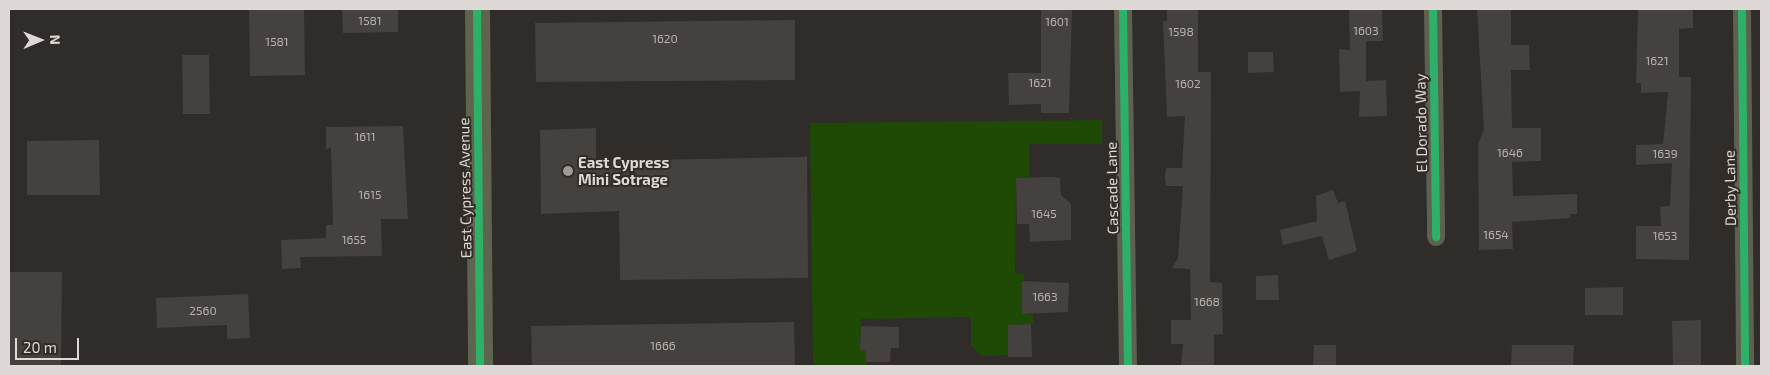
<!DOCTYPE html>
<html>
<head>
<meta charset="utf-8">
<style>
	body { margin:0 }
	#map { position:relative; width:1770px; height:375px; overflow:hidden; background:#2f2c2a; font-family:"Exo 2",sans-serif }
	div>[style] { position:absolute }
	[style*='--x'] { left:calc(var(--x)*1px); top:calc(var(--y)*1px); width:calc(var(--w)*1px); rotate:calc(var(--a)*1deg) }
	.green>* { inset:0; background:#1e4a06 }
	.building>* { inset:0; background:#44413f }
	.street>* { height:18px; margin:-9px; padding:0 9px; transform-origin:9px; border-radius:9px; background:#5e6150 }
	.secondary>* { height:25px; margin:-12.5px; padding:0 12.5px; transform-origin:12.5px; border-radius:12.5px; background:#5f644f }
	.cycleway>* { height:8px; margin:-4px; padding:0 4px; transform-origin:4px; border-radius:4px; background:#2db169 }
	.dots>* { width:14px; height:14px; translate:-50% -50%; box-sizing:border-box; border:2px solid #322c27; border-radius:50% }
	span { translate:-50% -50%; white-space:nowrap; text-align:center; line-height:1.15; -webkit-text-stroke:4px #322c27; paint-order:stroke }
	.number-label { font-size:12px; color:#b8b3b0 }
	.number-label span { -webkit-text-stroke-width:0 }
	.street-label { font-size:15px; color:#ded9d6 }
	.poi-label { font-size:15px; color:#ded9d6; font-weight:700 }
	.left { translate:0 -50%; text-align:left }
	.frame { position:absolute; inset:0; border:10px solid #ded9d6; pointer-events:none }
	.north { position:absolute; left:15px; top:15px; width:50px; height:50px; -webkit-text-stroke:4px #322c27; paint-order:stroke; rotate:89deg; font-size:14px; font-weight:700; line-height:20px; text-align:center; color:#ded9d6 }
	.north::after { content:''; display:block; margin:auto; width:18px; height:22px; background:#ded9d6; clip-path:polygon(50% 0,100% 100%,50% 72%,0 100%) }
	.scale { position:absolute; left:15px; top:338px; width:64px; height:22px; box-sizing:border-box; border:2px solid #ded9d6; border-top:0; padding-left:6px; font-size:15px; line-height:18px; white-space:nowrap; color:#ded9d6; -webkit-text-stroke:4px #322c27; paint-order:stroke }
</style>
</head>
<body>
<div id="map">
	<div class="green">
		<div style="clip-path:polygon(1102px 120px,1102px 144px,1029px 144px,1029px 177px,1016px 178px,1015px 274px,1024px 274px,1022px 313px,1033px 315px,1033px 324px,1008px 325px,1008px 355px,982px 356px,971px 346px,971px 317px,861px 319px,860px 350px,865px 350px,867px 366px,813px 366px,810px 123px)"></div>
	</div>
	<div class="building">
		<div style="clip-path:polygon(249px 9px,304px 9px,305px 75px,250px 76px)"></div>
		<div style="clip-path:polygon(342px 9px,398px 9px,398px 32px,343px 33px)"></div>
		<div style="clip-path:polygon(1041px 9px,1072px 9px,1069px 113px,1041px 113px,1041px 104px,1009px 105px,1008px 73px,1041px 73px)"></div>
		<div style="clip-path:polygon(1167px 9px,1198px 9px,1198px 72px,1211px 72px,1210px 282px,1222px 283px,1223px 334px,1214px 335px,1214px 366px,1181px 366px,1183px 344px,1171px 344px,1171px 320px,1191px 320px,1190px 269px,1172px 268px,1178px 258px,1183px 186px,1166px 186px,1165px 177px,1166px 168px,1182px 168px,1185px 116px,1167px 117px,1163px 21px,1167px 21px)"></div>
		<div style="clip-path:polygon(1349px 9px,1382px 9px,1383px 41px,1366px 41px,1366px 81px,1386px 80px,1387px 116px,1359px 117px,1360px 91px,1340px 92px,1339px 49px,1350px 50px)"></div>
		<div style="clip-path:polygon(1477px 9px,1511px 9px,1511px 45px,1529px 45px,1530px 70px,1511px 70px,1512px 128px,1541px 128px,1541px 161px,1512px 162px,1513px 196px,1577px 194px,1577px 214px,1570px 214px,1570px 218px,1512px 222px,1513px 249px,1479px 250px,1478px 145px,1484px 129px)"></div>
		<div style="clip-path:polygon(1638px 9px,1693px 9px,1693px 28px,1679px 29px,1679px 77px,1691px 77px,1689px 260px,1636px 259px,1636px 226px,1661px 226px,1660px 207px,1670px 206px,1672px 163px,1636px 165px,1636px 145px,1663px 144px,1668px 92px,1641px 93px,1641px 83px,1636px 83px)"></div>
		<div style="clip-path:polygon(795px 20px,795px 80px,536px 82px,535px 23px)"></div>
		<div style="clip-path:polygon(1248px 52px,1273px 52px,1274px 72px,1248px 73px)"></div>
		<div style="clip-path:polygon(182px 55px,209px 55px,210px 114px,183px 114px)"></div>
		<div style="clip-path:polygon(403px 126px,408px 219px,381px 219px,382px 256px,300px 257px,301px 268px,282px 269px,281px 240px,326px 238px,326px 225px,333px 225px,331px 148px,326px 149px,326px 127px)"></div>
		<div style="clip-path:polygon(596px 128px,596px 161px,807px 157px,808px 278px,620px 280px,619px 211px,541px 214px,540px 130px)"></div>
		<div style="clip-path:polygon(99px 140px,100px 195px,27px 195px,27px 141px)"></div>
		<div style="clip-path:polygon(1052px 177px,1060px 178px,1061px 195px,1071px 204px,1071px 240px,1030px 242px,1029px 224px,1017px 224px,1016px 178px)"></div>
		<div style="clip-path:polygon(1333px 190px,1338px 203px,1345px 201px,1357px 251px,1329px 260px,1322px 236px,1283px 245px,1280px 230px,1317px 221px,1316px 196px)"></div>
		<div style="clip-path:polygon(9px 272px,62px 272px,61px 366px,9px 366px)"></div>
		<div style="clip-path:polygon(1278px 275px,1279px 300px,1256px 300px,1256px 276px)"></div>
		<div style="clip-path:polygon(1022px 281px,1069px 283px,1068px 312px,1022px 314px)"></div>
		<div style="clip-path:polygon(1623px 287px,1623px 315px,1585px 315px,1585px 288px)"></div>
		<div style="clip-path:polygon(248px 294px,250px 338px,227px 339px,227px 325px,157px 328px,156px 298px)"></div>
		<div style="clip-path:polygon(1701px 320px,1701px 366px,1673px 366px,1672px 321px)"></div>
		<div style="clip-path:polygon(794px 322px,795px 366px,532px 366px,531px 326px)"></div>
		<div style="clip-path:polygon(1031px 324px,1032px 357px,1008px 357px,1008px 325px)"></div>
		<div style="clip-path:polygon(861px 326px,899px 327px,899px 348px,891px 348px,890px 362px,866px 362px,865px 350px,860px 350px)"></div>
		<div style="clip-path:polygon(1314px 345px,1336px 345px,1336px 366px,1313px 366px)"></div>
		<div style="clip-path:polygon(1512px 345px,1574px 345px,1573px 366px,1511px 366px)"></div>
	</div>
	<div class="street">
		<div style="--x:1123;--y:9;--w:357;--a:89.2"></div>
		<div style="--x:1433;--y:9;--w:228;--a:89.2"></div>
		<div style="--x:1742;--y:9;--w:357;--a:89.5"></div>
	</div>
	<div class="secondary">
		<div style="--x:477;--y:9;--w:357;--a:89.5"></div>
	</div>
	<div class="cycleway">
		<div style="--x:477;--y:9;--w:357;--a:89.5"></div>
		<div style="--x:1123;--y:9;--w:357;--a:89.2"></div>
		<div style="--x:1433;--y:9;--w:228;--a:89.2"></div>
		<div style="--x:1742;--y:9;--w:357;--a:89.5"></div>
	</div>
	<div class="dots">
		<div style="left:568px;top:171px;background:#a19c9a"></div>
	</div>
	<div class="number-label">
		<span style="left:370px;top:21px">1581</span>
		<span style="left:1057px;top:22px">1601</span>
		<span style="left:1366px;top:31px">1603</span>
		<span style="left:1181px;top:32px">1598</span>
		<span style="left:665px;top:39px">1620</span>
		<span style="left:277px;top:42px">1581</span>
		<span style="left:1657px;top:61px">1621</span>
		<span style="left:1040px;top:83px">1621</span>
		<span style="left:1188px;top:84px">1602</span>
		<span style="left:365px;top:137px">1611</span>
		<span style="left:1510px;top:153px">1646</span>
		<span style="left:1665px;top:154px">1639</span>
		<span style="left:370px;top:195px">1615</span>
		<span style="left:1044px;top:214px">1645</span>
		<span style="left:1496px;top:235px">1654</span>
		<span style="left:1665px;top:236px">1653</span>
		<span style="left:354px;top:240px">1655</span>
		<span style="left:1045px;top:297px">1663</span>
		<span style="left:1207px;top:302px">1668</span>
		<span style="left:203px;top:311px">2560</span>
		<span style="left:663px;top:346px">1666</span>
	</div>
	<div class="street-label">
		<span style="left:1421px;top:123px;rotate:-91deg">El Dorado Way</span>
		<span style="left:465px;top:188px;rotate:-91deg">East Cypress Avenue</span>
		<span style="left:1112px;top:188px;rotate:-91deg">Cascade Lane</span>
		<span style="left:1730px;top:188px;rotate:-91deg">Derby Lane</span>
	</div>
	<div class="poi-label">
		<span class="left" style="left:578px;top:171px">East Cypress<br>Mini Sotrage</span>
	</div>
	<div class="frame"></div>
	<div class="north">N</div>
	<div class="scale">20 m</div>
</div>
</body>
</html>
